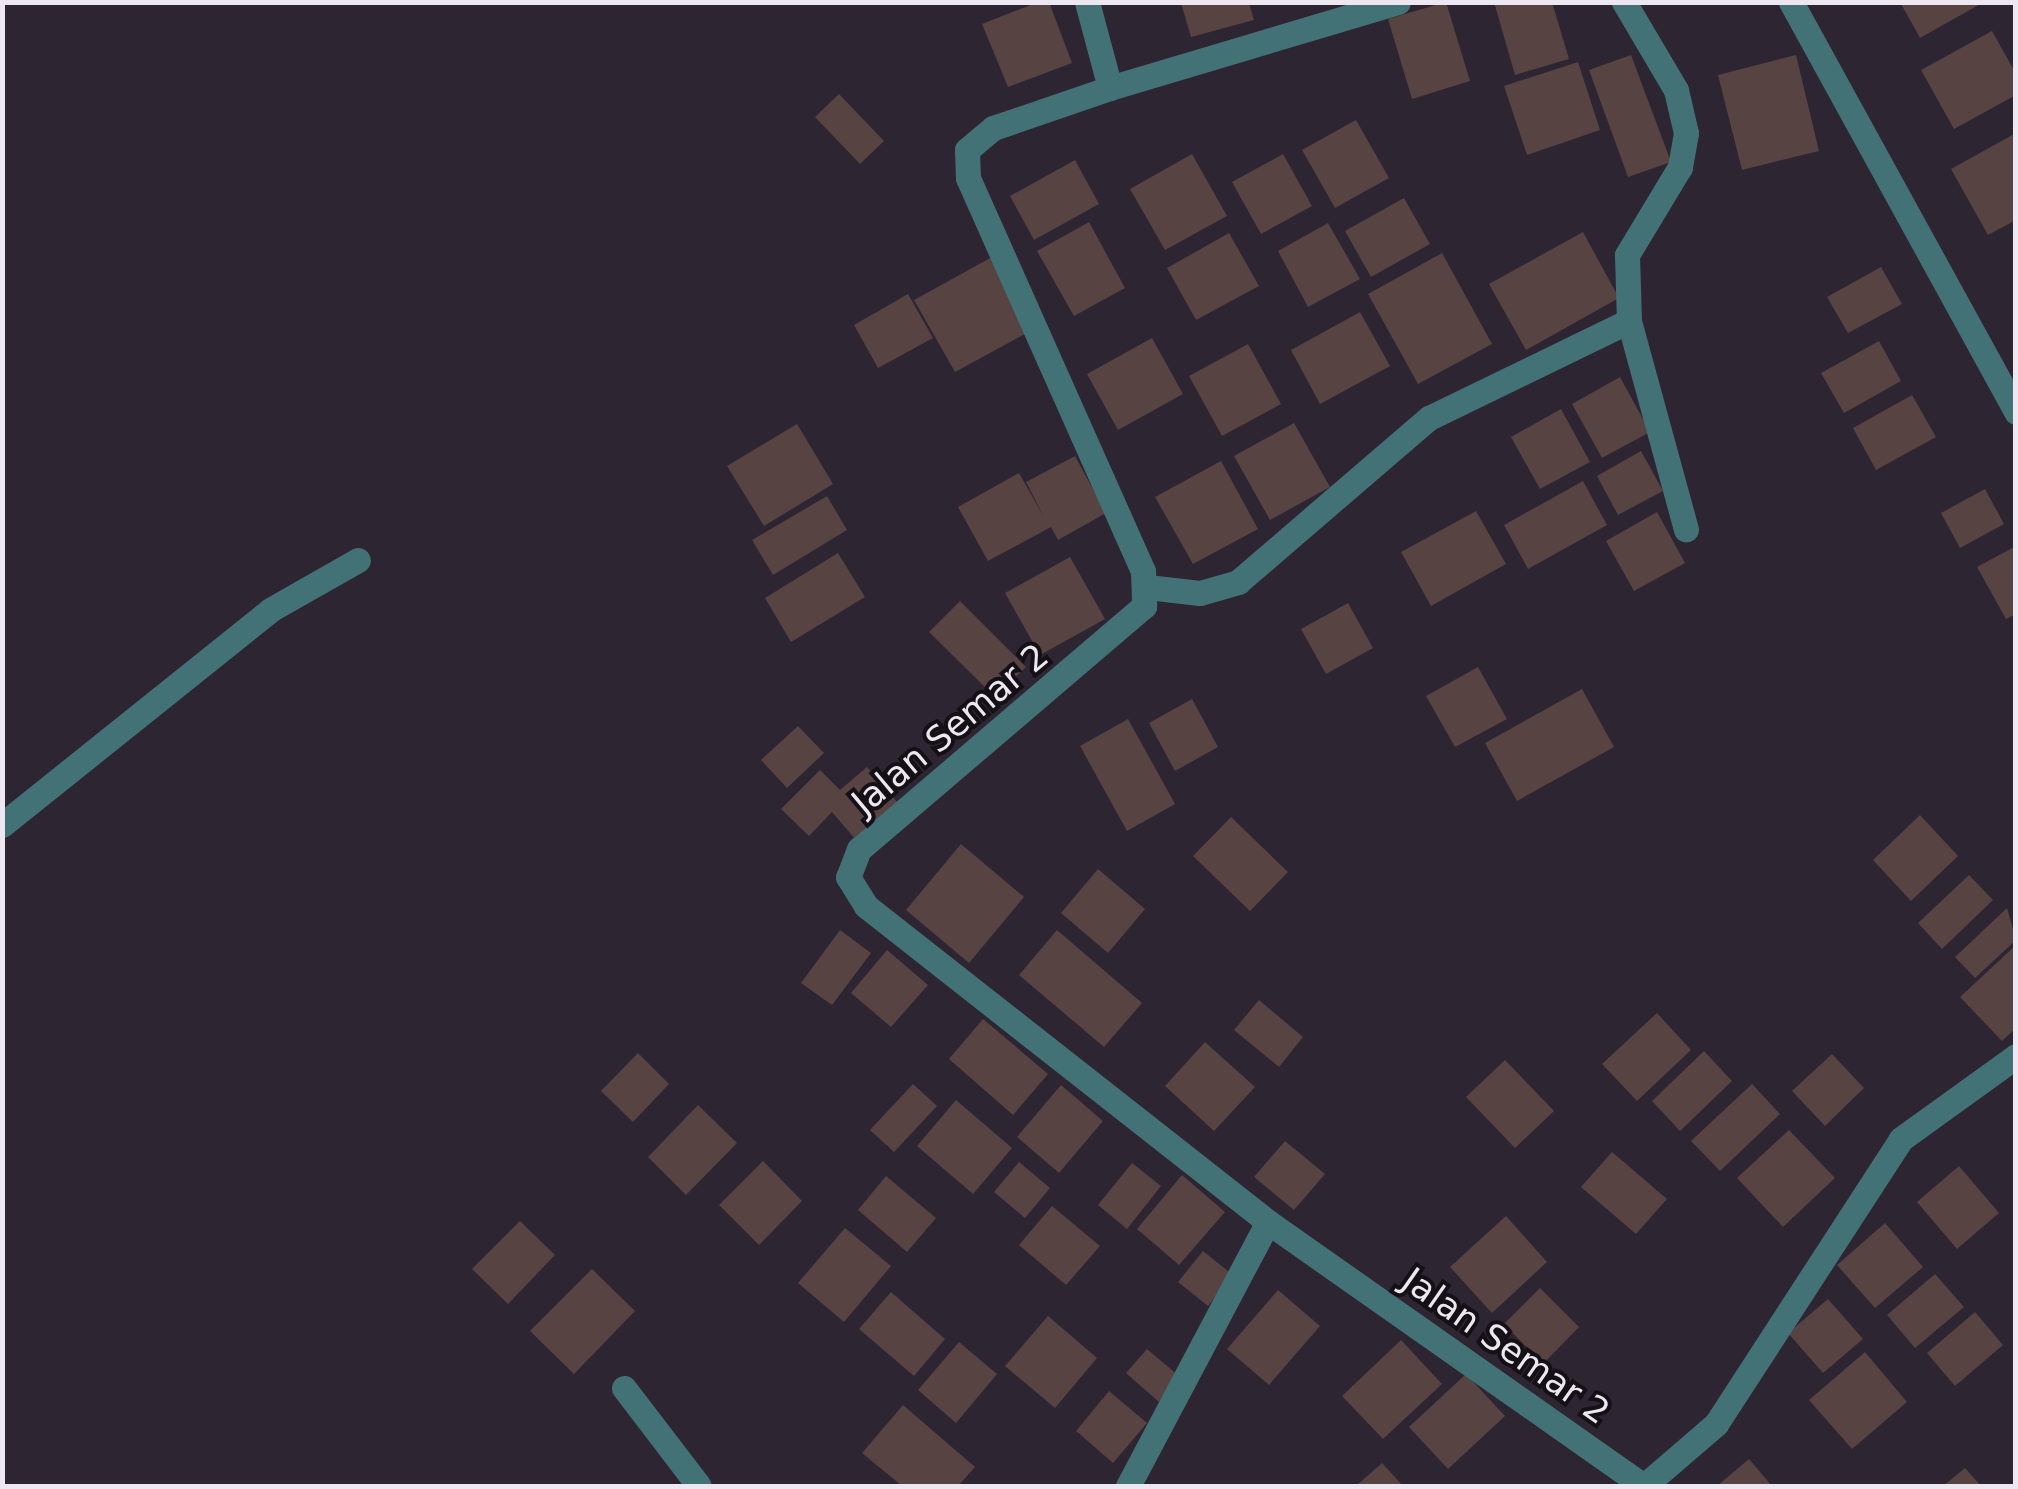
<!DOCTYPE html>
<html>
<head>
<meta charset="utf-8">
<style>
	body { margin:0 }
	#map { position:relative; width:2018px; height:1489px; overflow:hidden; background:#2e2533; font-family:"DejaVu Sans",sans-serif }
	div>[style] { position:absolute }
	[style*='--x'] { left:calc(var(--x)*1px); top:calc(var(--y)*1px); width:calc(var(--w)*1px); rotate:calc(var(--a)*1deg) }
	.building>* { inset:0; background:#564342 }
	.street>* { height:25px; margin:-12.5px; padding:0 12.5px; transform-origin:12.5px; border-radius:12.5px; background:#437276 }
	span { translate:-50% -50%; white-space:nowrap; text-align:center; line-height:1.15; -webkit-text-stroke:8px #141016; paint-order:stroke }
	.street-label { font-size:35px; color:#ece7f0 }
	.frame { position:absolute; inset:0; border:5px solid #ece7f0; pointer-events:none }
</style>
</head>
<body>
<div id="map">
	<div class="building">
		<div style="clip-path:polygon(1038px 2px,1049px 2px,1072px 63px,1008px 87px,982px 24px)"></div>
		<div style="clip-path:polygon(1446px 2px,1470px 81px,1412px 99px,1388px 19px)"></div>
		<div style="clip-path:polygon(1494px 2px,1552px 2px,1569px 59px,1515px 75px)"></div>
		<div style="clip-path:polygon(1900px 2px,1984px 2px,1920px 38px)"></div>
		<div style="clip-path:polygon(1181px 3px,1249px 3px,1254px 20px,1191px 37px)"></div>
		<div style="clip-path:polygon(1992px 31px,2016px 74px,2016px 95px,1954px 129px,1921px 70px)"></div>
		<div style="clip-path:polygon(1631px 55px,1671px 162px,1628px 177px,1589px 70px)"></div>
		<div style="clip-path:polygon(1796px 55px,1819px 151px,1742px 170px,1718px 75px)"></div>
		<div style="clip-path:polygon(1578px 62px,1600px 130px,1527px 155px,1504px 86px)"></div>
		<div style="clip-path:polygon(839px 94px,884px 141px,860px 164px,815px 117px)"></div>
		<div style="clip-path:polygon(1356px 120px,1389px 178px,1335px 208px,1302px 150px)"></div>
		<div style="clip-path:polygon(2016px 133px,2016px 220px,1988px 235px,1951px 169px)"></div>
		<div style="clip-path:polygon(1192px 154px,1227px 216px,1165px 250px,1130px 189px)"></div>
		<div style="clip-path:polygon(1283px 154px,1312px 206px,1261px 234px,1232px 182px)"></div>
		<div style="clip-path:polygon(1075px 160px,1099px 204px,1034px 240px,1010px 196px)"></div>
		<div style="clip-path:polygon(1404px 198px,1430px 244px,1371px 277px,1345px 231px)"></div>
		<div style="clip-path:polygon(1089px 222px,1125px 288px,1074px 316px,1037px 251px)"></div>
		<div style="clip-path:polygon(1328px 223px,1360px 279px,1308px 307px,1278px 251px)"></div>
		<div style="clip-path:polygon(1583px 232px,1619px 298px,1526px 350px,1489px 284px)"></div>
		<div style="clip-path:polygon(1229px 233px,1259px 286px,1196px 320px,1167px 268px)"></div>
		<div style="clip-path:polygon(1442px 253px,1492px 344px,1418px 384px,1368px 294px)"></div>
		<div style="clip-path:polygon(992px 257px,1032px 330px,955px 372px,914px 300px)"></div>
		<div style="clip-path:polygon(1881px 267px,1902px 304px,1848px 333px,1827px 297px)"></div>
		<div style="clip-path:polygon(908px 294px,933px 338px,878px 368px,854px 325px)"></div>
		<div style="clip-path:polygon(1360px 312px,1390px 366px,1320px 404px,1291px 350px)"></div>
		<div style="clip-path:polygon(1152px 338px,1183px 394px,1118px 430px,1087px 374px)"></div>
		<div style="clip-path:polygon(1879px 341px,1901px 381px,1844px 413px,1821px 373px)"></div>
		<div style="clip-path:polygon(1248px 344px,1281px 404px,1222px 436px,1189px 376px)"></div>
		<div style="clip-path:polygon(1620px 377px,1650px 432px,1602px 458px,1572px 404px)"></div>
		<div style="clip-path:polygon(1912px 395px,1936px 437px,1876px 470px,1853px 428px)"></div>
		<div style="clip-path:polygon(1561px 409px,1590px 462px,1540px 489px,1511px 437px)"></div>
		<div style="clip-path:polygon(1294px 423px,1330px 487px,1270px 520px,1234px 456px)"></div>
		<div style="clip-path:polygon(797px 424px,833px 484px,764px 526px,727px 466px)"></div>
		<div style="clip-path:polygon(1641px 451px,1663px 491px,1618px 515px,1597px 476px)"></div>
		<div style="clip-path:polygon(1075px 456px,1106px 513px,1058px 540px,1051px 527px,988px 561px,958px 507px,1019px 473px,1044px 517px,1026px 482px)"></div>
		<div style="clip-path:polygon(1221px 461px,1258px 529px,1193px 564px,1155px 497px)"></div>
		<div style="clip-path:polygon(1583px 481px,1607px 525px,1528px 569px,1504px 525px)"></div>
		<div style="clip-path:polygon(1985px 489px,2004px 524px,1960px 548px,1941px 513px)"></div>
		<div style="clip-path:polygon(827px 496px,847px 530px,773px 575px,752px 540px)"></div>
		<div style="clip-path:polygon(1476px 511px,1506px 564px,1431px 606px,1401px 552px)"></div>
		<div style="clip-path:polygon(1657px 512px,1685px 563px,1634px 591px,1606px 541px)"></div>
		<div style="clip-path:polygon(2016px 546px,2016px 614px,2006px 619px,1977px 567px)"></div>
		<div style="clip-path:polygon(838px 553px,865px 597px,791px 642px,765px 598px)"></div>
		<div style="clip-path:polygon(1070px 557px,1105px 619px,1040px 655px,1005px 593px)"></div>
		<div style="clip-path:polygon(960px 601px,1026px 667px,995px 697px,929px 632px)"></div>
		<div style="clip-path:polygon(1348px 603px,1373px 648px,1326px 674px,1301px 629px)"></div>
		<div style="clip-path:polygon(1478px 667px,1507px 719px,1455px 747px,1426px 696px)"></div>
		<div style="clip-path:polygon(1582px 689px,1614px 747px,1517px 801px,1485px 743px)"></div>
		<div style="clip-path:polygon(1192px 699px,1218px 747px,1175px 771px,1149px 723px)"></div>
		<div style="clip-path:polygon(1128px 719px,1175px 804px,1127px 831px,1080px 746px)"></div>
		<div style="clip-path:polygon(798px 726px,824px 753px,787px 788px,761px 760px)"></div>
		<div style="clip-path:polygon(867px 767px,898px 803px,856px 840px,832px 812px,809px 836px,781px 809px,820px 770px,840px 790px)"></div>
		<div style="clip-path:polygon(1920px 815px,1958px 856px,1911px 901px,1873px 860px)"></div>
		<div style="clip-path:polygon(1231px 817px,1288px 872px,1250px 911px,1193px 856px)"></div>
		<div style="clip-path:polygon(961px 844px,1024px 897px,969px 963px,906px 910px)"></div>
		<div style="clip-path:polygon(1098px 869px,1145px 909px,1108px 953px,1061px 913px)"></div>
		<div style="clip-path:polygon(1969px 875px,1993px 900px,1942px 949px,1918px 923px)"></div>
		<div style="clip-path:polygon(2007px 908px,2016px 940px,1975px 978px,1955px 957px)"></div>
		<div style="clip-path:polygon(840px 930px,871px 953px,832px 1005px,801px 983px)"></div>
		<div style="clip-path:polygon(1057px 930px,1142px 1003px,1104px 1047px,1019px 975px)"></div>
		<div style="clip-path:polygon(2016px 945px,2016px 1028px,2002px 1041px,1960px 997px)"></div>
		<div style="clip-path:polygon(887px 950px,928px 985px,891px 1027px,851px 993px)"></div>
		<div style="clip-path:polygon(1259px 1000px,1303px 1037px,1279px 1067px,1234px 1030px)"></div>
		<div style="clip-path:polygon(1657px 1013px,1691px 1050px,1637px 1101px,1602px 1064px)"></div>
		<div style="clip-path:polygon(983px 1019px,1048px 1074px,1013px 1115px,949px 1059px)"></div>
		<div style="clip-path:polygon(1205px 1042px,1255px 1087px,1214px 1131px,1165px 1086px)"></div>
		<div style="clip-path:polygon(1704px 1051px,1732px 1081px,1680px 1131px,1652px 1101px)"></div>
		<div style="clip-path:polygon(638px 1053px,669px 1084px,633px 1122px,601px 1091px)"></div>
		<div style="clip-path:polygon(1832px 1054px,1864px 1088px,1825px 1126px,1792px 1091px)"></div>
		<div style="clip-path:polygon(1505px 1060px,1554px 1111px,1515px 1148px,1466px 1097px)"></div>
		<div style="clip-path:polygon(913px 1084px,937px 1106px,894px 1152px,870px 1130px)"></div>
		<div style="clip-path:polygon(1752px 1084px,1780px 1114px,1720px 1171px,1691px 1141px)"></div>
		<div style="clip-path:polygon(1061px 1085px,1103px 1121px,1059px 1173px,1017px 1137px)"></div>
		<div style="clip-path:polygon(956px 1100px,1012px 1148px,973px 1194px,917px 1146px)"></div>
		<div style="clip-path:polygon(698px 1105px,737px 1143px,686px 1195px,648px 1157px)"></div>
		<div style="clip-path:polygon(1789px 1130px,1835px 1178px,1783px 1227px,1737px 1178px)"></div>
		<div style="clip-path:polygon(1285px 1141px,1325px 1174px,1294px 1210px,1254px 1177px)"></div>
		<div style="clip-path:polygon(1612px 1152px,1667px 1199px,1636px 1234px,1581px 1187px)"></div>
		<div style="clip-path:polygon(763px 1161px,802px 1201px,759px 1245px,719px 1205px)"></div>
		<div style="clip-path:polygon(1019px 1162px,1050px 1188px,1025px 1218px,994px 1192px)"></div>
		<div style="clip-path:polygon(1132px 1163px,1161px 1186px,1127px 1229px,1098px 1205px)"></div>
		<div style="clip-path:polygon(1959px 1166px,1999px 1213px,1957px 1249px,1917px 1202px)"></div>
		<div style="clip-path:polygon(1182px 1175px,1225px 1212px,1179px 1265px,1137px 1229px)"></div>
		<div style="clip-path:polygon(886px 1176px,936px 1218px,907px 1252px,858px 1210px)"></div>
		<div style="clip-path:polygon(1052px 1206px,1100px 1246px,1066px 1285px,1019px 1245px)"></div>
		<div style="clip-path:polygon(1506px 1216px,1547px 1262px,1492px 1313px,1450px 1267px)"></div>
		<div style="clip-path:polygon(520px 1221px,555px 1255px,508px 1304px,472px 1269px)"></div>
		<div style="clip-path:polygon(1885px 1223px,1923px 1267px,1875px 1308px,1837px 1265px)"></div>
		<div style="clip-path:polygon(845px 1228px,891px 1266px,844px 1322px,798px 1283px)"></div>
		<div style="clip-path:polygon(1203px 1251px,1233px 1275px,1208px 1306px,1178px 1282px)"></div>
		<div style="clip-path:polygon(592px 1269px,635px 1311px,574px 1374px,530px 1331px)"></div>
		<div style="clip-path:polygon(1935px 1274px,1964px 1307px,1915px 1348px,1887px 1315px)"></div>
		<div style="clip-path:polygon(1540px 1288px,1579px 1327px,1543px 1364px,1504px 1324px)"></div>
		<div style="clip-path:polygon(1278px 1290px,1320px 1326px,1269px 1385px,1227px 1349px)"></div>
		<div style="clip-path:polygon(891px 1292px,945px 1339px,914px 1376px,859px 1329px)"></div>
		<div style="clip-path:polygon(1828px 1299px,1863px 1339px,1823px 1373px,1788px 1333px)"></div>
		<div style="clip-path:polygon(1975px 1312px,2003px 1345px,1955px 1386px,1927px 1353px)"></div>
		<div style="clip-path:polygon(1048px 1316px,1097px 1358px,1055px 1408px,1005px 1366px)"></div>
		<div style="clip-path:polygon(1401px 1340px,1442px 1384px,1383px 1439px,1342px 1396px)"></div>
		<div style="clip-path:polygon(959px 1342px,997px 1374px,956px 1423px,918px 1390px)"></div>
		<div style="clip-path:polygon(1147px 1349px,1180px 1377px,1159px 1402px,1126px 1373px)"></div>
		<div style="clip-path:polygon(1865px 1352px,1907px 1402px,1852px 1449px,1809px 1400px)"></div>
		<div style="clip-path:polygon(1466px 1374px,1505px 1416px,1448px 1469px,1409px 1427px)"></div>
		<div style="clip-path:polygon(1109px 1391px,1147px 1423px,1113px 1463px,1076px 1431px)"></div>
		<div style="clip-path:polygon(903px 1405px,975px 1467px,958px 1486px,902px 1486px,862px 1453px)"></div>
		<div style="clip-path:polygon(1749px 1459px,1772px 1486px,1717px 1486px)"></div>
		<div style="clip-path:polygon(1382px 1463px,1403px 1486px,1356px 1486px)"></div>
		<div style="clip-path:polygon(1965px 1468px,1981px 1486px,1943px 1486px)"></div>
	</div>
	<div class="street">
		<div style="--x:1087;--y:2;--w:89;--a:75"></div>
		<div style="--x:1398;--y:2;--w:301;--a:163.4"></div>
		<div style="--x:1110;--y:88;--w:124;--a:161.1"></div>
		<div style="--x:993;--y:128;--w:34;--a:140"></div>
		<div style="--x:967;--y:150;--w:28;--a:88"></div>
		<div style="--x:968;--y:178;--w:430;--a:66"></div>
		<div style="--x:1143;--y:571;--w:35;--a:88"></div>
		<div style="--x:1144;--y:606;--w:375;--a:139.5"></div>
		<div style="--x:859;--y:849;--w:30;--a:111"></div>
		<div style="--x:848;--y:877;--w:34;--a:58"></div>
		<div style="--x:866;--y:906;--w:511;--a:38.17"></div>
		<div style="--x:1268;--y:1222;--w:459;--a:35.1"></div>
		<div style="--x:1624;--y:2;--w:102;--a:59.4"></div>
		<div style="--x:1676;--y:90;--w:44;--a:76.9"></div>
		<div style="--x:1686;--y:133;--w:35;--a:100"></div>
		<div style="--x:1680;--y:167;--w:103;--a:121.1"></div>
		<div style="--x:1627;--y:255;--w:66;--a:88.3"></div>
		<div style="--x:1629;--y:321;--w:216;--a:74.7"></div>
		<div style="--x:1791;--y:2;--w:468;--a:61.2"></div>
		<div style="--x:1147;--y:587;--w:53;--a:6.5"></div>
		<div style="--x:1200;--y:593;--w:40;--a:-16"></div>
		<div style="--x:1238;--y:582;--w:252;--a:-40.7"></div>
		<div style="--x:1429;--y:418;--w:222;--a:-25.9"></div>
		<div style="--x:2;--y:825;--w:344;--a:-38.7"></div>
		<div style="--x:270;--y:610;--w:101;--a:-29.6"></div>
		<div style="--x:624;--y:1388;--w:123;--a:52.6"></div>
		<div style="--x:1128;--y:1486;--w:299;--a:-62.1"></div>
		<div style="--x:1644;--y:1486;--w:95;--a:-40.7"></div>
		<div style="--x:1716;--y:1424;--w:340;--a:-57"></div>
		<div style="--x:1901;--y:1139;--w:142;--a:-35.8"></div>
	</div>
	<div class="street-label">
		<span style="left:950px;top:729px;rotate:-40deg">Jalan Semar 2</span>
		<span style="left:1506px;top:1346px;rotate:35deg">Jalan Semar 2</span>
	</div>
	<div class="frame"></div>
</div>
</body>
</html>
